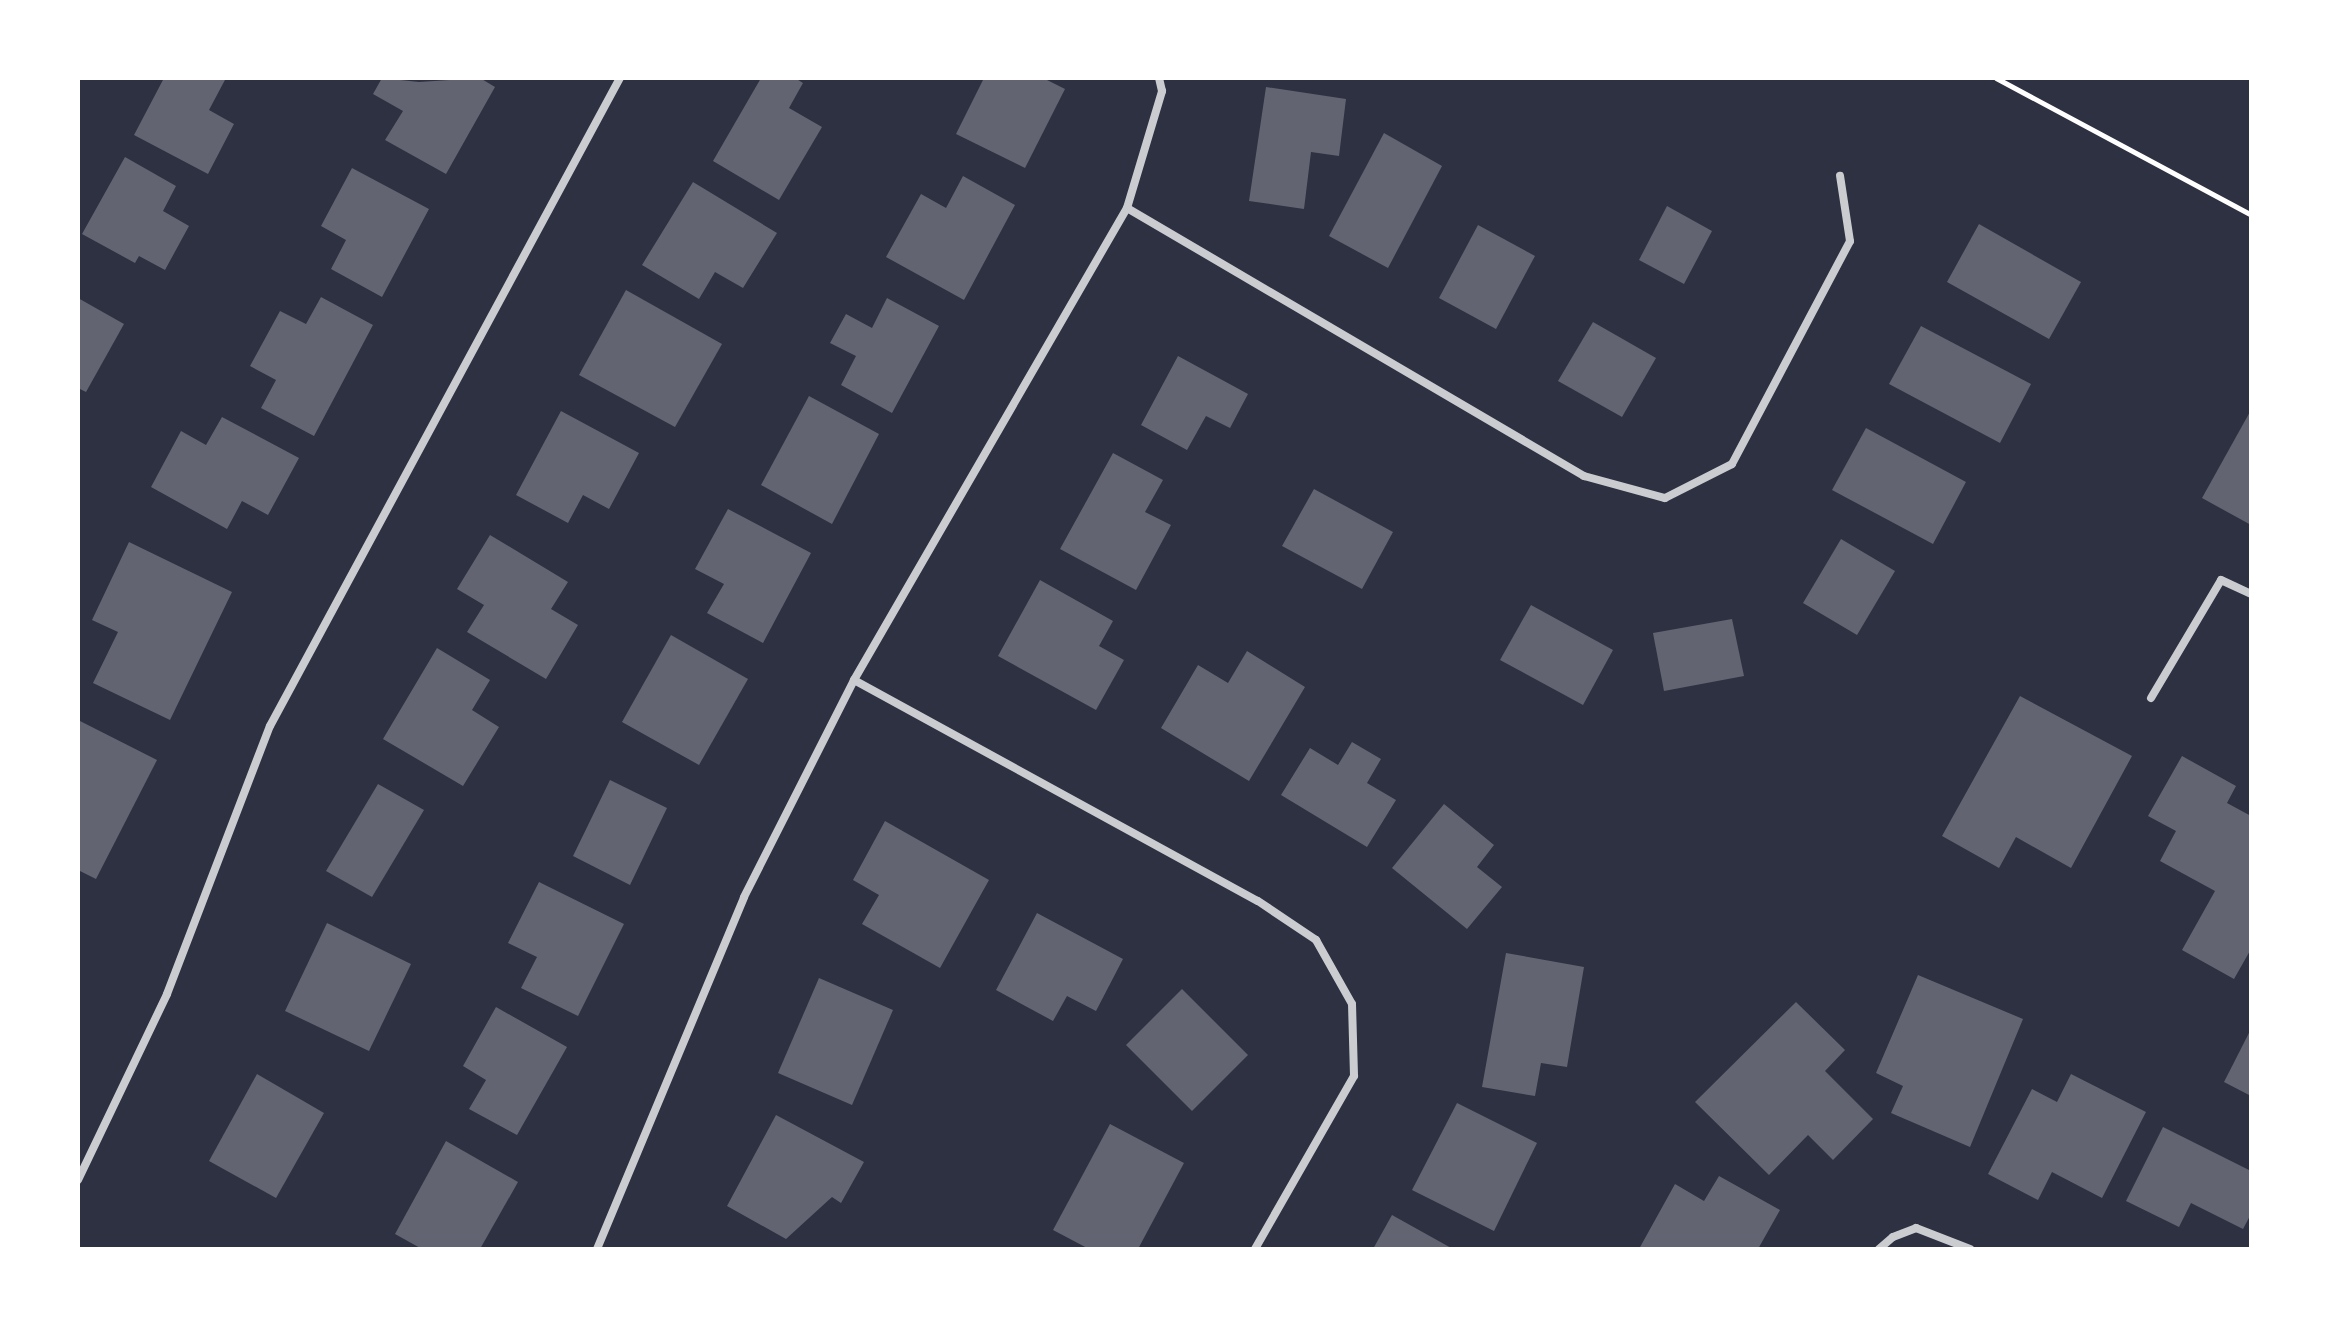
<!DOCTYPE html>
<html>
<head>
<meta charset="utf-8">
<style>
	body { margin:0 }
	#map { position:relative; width:2329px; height:1327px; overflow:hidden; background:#2d3142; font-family:"Varela Round",sans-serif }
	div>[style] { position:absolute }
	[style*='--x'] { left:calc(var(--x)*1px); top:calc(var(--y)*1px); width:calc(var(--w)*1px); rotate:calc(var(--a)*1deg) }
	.building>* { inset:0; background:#626471 }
	.path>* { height:5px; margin:-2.5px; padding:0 2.5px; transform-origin:2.5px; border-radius:2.5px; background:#fff }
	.minor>* { height:8px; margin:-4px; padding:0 4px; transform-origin:4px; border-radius:4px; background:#caccd0 }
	span { translate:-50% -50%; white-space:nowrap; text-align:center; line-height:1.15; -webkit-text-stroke:6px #fff; paint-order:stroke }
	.frame { position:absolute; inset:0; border:80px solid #fff; pointer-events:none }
</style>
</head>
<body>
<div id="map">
	<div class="building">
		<div style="clip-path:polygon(164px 78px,226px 78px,209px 110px,234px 124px,208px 174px,134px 135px)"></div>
		<div style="clip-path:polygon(382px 78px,419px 82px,480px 78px,495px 87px,446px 174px,385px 140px,403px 111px,373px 94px)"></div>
		<div style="clip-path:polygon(761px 78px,795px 78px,803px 83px,789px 108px,822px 127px,779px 200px,713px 161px)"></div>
		<div style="clip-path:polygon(984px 78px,1043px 78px,1065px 89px,1025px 168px,956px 134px)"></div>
		<div style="clip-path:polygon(1266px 87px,1346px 99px,1339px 156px,1311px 152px,1304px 209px,1249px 201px)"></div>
		<div style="clip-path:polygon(1384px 133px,1442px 166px,1388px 268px,1329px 236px)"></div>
		<div style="clip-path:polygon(125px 157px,176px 186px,163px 211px,189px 226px,165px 270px,139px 256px,135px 263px,82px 234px)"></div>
		<div style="clip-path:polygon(352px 168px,429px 209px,382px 297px,331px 269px,346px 240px,321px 226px)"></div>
		<div style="clip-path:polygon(963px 176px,1015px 205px,964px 300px,886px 257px,921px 194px,946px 208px)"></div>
		<div style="clip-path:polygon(693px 182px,777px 233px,743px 288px,715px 272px,699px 299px,642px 265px)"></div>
		<div style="clip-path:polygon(1667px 206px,1712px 231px,1684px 284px,1639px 260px)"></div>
		<div style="clip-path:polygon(1979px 224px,2081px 282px,2049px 339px,1947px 282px)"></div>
		<div style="clip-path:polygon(1478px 225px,1535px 256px,1496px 329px,1439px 298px)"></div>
		<div style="clip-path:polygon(626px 290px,722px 344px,675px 427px,579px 375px)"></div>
		<div style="clip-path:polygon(321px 297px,373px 325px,314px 436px,261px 408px,276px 380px,250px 366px,280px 311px,306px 324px)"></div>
		<div style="clip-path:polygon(78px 298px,124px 324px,86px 392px,78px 388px)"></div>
		<div style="clip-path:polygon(887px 298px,939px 326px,892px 413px,841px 385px,856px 356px,830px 343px,846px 314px,872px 328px)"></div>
		<div style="clip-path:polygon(1593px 322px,1656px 358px,1622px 417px,1558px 381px)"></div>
		<div style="clip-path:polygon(1921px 326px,2031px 384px,2000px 443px,1889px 384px)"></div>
		<div style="clip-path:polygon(1178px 356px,1248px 394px,1230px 428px,1206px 416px,1187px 450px,1141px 425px)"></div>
		<div style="clip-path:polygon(809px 396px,879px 434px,832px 524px,761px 485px)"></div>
		<div style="clip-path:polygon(2251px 410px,2251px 525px,2202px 498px)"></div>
		<div style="clip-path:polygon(561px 411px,639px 453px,609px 509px,583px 495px,568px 523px,516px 495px)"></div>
		<div style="clip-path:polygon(222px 417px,299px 458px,268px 515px,242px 501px,227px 529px,151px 487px,181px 431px,206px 445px)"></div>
		<div style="clip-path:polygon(1866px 428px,1966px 482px,1933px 544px,1832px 490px)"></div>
		<div style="clip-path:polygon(1113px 453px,1163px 480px,1145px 512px,1171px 525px,1136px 590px,1060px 549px)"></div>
		<div style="clip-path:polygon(1314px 489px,1393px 532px,1362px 589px,1282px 546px)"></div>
		<div style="clip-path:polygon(728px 509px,811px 553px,763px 643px,707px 613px,724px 584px,695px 569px)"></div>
		<div style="clip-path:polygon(490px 535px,568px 582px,551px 609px,578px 625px,546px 679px,467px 632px,484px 605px,457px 589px)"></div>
		<div style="clip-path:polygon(1841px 539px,1895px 571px,1857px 635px,1803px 603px)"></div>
		<div style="clip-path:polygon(129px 542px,232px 592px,170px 720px,93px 683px,118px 632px,92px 620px)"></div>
		<div style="clip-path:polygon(1040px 580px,1113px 621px,1099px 646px,1124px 660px,1096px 710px,998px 656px)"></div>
		<div style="clip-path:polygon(1531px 605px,1613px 650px,1583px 705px,1500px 660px)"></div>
		<div style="clip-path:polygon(1732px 619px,1744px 676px,1664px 691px,1653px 633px)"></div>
		<div style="clip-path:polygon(671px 635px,748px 679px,699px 765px,622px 722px)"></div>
		<div style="clip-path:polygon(437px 648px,490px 680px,472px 710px,499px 727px,463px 786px,383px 739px)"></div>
		<div style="clip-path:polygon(1247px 651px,1305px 687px,1249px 781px,1161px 728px,1198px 665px,1228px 683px)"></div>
		<div style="clip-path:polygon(2020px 696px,2132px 756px,2071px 868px,2016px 837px,1999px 868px,1942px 836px)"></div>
		<div style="clip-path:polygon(80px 721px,157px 760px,96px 879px,78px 870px)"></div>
		<div style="clip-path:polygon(1352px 742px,1381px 759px,1367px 783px,1396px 800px,1367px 847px,1281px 795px,1310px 748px,1338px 765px)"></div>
		<div style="clip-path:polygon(2182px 756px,2236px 786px,2227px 803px,2251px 816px,2251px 949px,2234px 979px,2182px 950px,2215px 891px,2160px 861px,2176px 831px,2148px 816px)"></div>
		<div style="clip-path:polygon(610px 780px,667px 808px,630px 885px,573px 856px)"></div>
		<div style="clip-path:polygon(378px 784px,424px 810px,372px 897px,326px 871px)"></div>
		<div style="clip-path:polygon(1444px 804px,1494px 845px,1477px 867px,1502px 887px,1467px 929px,1392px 868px)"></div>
		<div style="clip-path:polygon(885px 821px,989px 880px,940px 968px,862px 924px,879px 895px,853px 880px)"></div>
		<div style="clip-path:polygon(539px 882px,624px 924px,578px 1016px,521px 988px,537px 957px,508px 943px)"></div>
		<div style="clip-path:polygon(1037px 913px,1123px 959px,1096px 1011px,1067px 996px,1053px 1021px,996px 990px)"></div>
		<div style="clip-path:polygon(327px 923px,411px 964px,369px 1051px,285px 1011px)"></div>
		<div style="clip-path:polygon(1506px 953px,1584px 967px,1567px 1067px,1541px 1063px,1535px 1096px,1482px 1087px)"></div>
		<div style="clip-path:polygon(1918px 975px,2023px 1019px,1970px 1147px,1891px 1113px,1903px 1086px,1876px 1073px)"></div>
		<div style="clip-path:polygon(819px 978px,893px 1010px,852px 1105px,778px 1073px)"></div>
		<div style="clip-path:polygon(1182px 989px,1248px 1055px,1192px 1111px,1126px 1045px)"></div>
		<div style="clip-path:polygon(1796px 1002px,1845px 1050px,1825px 1071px,1873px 1119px,1833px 1160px,1808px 1135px,1769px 1175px,1695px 1102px)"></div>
		<div style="clip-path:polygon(496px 1007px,567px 1047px,517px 1135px,469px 1109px,486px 1080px,463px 1066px)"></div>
		<div style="clip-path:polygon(2251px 1029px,2251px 1096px,2224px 1082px)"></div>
		<div style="clip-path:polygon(257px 1074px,324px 1113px,276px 1198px,209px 1161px)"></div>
		<div style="clip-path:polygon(2071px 1074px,2146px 1112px,2102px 1198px,2052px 1172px,2038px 1200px,1988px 1174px,2032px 1089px,2057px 1102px)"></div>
		<div style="clip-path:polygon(1457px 1103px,1537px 1143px,1494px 1231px,1412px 1190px)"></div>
		<div style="clip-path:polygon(776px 1115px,864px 1162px,841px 1203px,832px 1197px,786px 1239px,727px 1206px)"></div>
		<div style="clip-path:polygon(1110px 1124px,1184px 1163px,1138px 1249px,1089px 1249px,1053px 1230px)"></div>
		<div style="clip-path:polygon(2163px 1127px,2251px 1171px,2251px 1214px,2243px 1229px,2191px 1203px,2179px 1227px,2126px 1201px)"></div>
		<div style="clip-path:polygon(446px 1141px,518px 1182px,480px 1249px,422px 1249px,395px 1234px)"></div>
		<div style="clip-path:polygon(1719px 1176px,1780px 1210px,1758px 1249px,1639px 1249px,1675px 1184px,1704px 1201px)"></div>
		<div style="clip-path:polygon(1392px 1215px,1453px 1249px,1373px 1249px)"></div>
	</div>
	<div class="path">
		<div style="--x:1996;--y:78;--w:289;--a:28.2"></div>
	</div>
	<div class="minor">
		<div style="--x:1127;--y:208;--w:530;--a:30.39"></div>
		<div style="--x:1584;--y:476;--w:84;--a:15.2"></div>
		<div style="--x:1665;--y:498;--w:75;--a:-26.9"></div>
		<div style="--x:1732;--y:464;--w:252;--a:-62.1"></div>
		<div style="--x:1850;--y:241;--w:66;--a:-98.7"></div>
		<div style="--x:854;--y:680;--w:460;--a:28.7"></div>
		<div style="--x:1258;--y:901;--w:70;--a:33.9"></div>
		<div style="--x:1316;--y:940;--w:73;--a:60.6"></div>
		<div style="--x:1352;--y:1004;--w:72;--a:88.4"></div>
		<div style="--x:1354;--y:1076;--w:199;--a:119.8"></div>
		<div style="--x:2151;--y:698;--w:137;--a:-59.3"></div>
		<div style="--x:2221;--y:580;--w:33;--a:25"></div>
		<div style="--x:78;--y:1180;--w:206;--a:-64.4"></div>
		<div style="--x:167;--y:994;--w:287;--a:-69"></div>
		<div style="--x:270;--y:726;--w:736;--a:-61.63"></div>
		<div style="--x:597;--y:1249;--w:381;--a:-67.3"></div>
		<div style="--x:744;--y:897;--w:243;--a:-63.1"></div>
		<div style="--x:854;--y:680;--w:545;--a:-59.96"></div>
		<div style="--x:1127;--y:208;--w:122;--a:-73.3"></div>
		<div style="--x:1162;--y:91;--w:13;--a:-103"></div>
		<div style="--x:1879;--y:1249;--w:18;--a:-41"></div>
		<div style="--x:1893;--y:1237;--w:25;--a:-21"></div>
		<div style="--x:1916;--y:1228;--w:58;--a:21.3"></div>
	</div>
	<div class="frame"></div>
</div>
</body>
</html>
